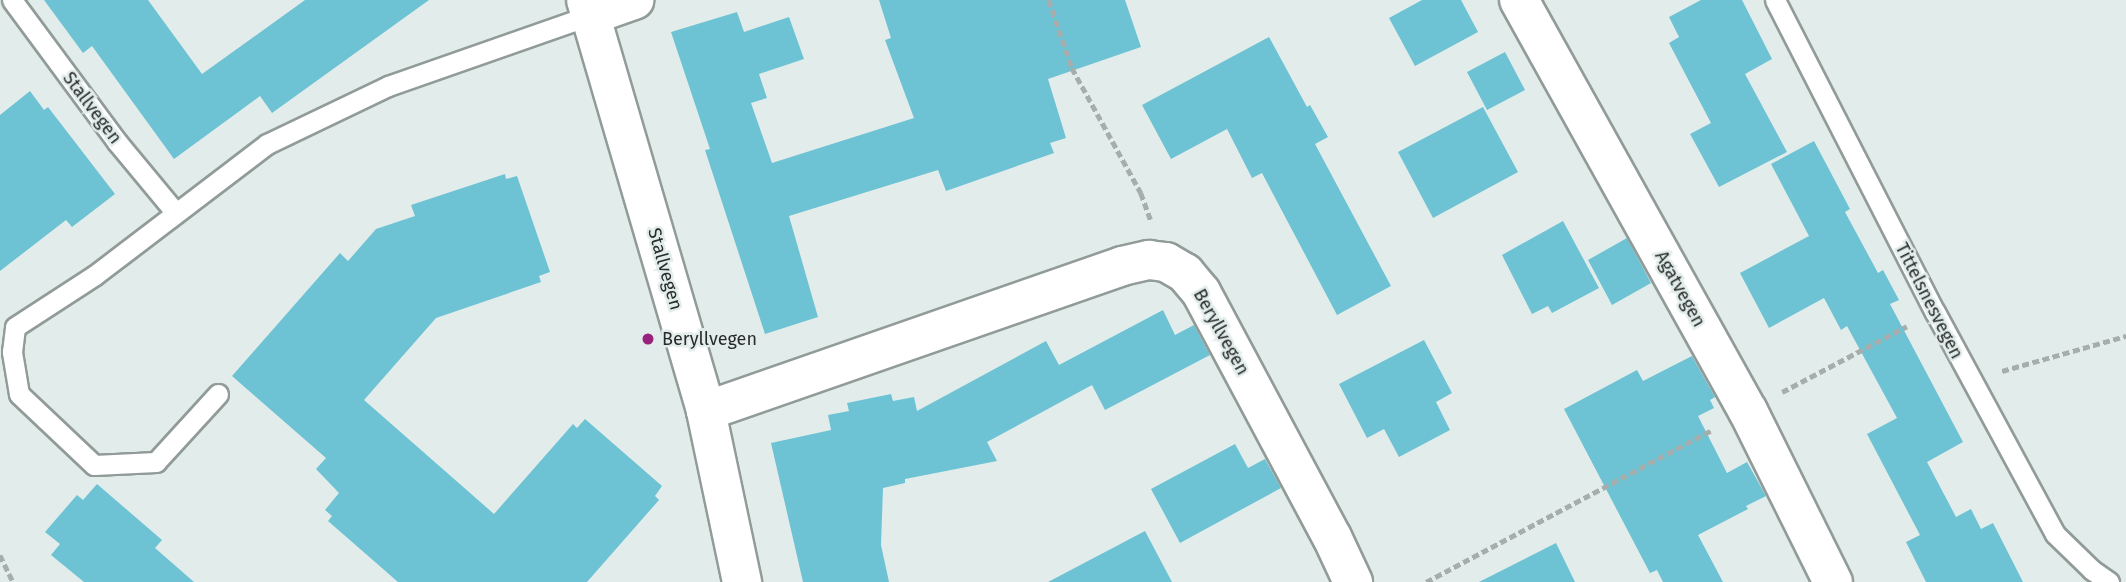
<!DOCTYPE html>
<html>
<head>
<meta charset="utf-8">
<style>
	body { margin:0 }
	#map { position:relative; width:2126px; height:582px; overflow:hidden; background:#e2edeb; font-family:"Fira Sans",sans-serif }
	div>[style] { position:absolute }
	[style*='--x'] { left:calc(var(--x)*1px); top:calc(var(--y)*1px); width:calc(var(--w)*1px); rotate:calc(var(--a)*1deg) }
	.building>* { inset:0; background:#6dc2d4 }
	.path>* { height:4.5px; margin-top:-2.25px; transform-origin:0; background:repeating-linear-gradient(90deg,#a5aeac 0 7px,transparent 0 10.5px) }
	.roads { filter:drop-shadow(2px 0 #919b98) drop-shadow(-2px 0 #919b98) drop-shadow(0 2px #919b98) drop-shadow(0 -2px #919b98) }
	.lane>* { height:19px; margin:-9.5px; padding:0 9.5px; transform-origin:9.5px; border-radius:9.5px; background:#fff }
	.street>* { height:38px; margin:-19px; padding:0 19px; transform-origin:19px; border-radius:19px; background:#fff }
	.secondary>* { height:38px; margin:-19px; padding:0 19px; transform-origin:19px; border-radius:19px; background:#fff }
	.dots>* { width:19px; height:19px; translate:-50% -50%; box-sizing:border-box; border:4px solid #e2edeb; border-radius:50% }
	span { translate:-50% -50%; white-space:nowrap; text-align:center; line-height:1.15; -webkit-text-stroke:5px #e2edeb; paint-order:stroke }
	.street-label { font-size:18px; color:#272b2a }
	.poi-label { font-size:18px; color:#272b2a }
	.left { translate:0 -50%; text-align:left }
</style>
</head>
<body>
<div id="map">
	<div class="building">
		<div style="clip-path:polygon(44px 0,148px 0,202px 74px,305px 0,429px 0,272px 113px,260px 96px,174px 159px,92px 46px,83px 53px)"></div>
		<div style="clip-path:polygon(879px 0,1125px 0,1141px 47px,1048px 79px,1066px 138px,1050px 143px,1054px 153px,946px 191px,938px 170px,789px 216px,818px 317px,765px 334px,705px 150px,710px 149px,671px 32px,737px 12px,744px 32px,789px 17px,804px 59px,759px 74px,767px 98px,751px 103px,772px 163px,914px 118px,885px 40px,891px 38px)"></div>
		<div style="clip-path:polygon(1422px 0,1461px 0,1478px 32px,1415px 66px,1389px 18px)"></div>
		<div style="clip-path:polygon(1701px 0,1742px 0,1772px 59px,1745px 74px,1787px 152px,1719px 187px,1690px 134px,1711px 123px,1669px 43px,1679px 37px,1669px 17px)"></div>
		<div style="clip-path:polygon(1269px 37px,1307px 107px,1310px 105px,1328px 137px,1315px 144px,1391px 286px,1337px 315px,1262px 173px,1252px 178px,1227px 129px,1171px 159px,1142px 105px)"></div>
		<div style="clip-path:polygon(1505px 52px,1525px 90px,1487px 110px,1467px 72px)"></div>
		<div style="clip-path:polygon(30px 91px,44px 110px,48px 107px,115px 194px,72px 227px,66px 220px,0 271px,0 115px)"></div>
		<div style="clip-path:polygon(1483px 107px,1518px 172px,1433px 218px,1398px 152px)"></div>
		<div style="clip-path:polygon(1814px 141px,1850px 209px,1845px 212px,1878px 273px,1883px 270px,1899px 300px,1890px 304px,1963px 442px,1927px 462px,1956px 517px,1971px 509px,1981px 529px,1993px 523px,2023px 582px,1926px 582px,1906px 542px,1920px 535px,1867px 434px,1897px 418px,1847px 326px,1841px 330px,1824px 298px,1769px 328px,1740px 273px,1809px 236px,1771px 164px)"></div>
		<div style="clip-path:polygon(505px 174px,506px 179px,517px 176px,550px 272px,539px 276px,541px 282px,436px 318px,364px 400px,494px 514px,573px 424px,577px 428px,585px 419px,662px 486px,655px 496px,659px 500px,587px 582px,398px 582px,328px 521px,332px 516px,325px 510px,339px 493px,316px 469px,326px 458px,232px 376px,340px 253px,348px 261px,376px 229px,415px 216px,411px 205px)"></div>
		<div style="clip-path:polygon(1563px 221px,1599px 288px,1552px 313px,1548px 306px,1532px 314px,1502px 255px)"></div>
		<div style="clip-path:polygon(1627px 238px,1651px 283px,1612px 305px,1588px 260px)"></div>
		<div style="clip-path:polygon(1163px 310px,1175px 335px,1194px 325px,1210px 355px,1105px 410px,1092px 385px,987px 442px,997px 461px,905px 479px,905px 483px,883px 488px,881px 545px,889px 582px,803px 582px,771px 443px,831px 430px,828px 415px,849px 411px,847px 403px,891px 394px,893px 401px,914px 397px,917px 411px,1046px 341px,1059px 365px)"></div>
		<div style="clip-path:polygon(1424px 340px,1452px 393px,1436px 402px,1450px 430px,1399px 457px,1384px 429px,1367px 438px,1339px 384px)"></div>
		<div style="clip-path:polygon(1692px 356px,1715px 397px,1710px 400px,1714px 408px,1698px 416px,1727px 473px,1747px 462px,1766px 496px,1746px 506px,1748px 509px,1698px 535px,1723px 582px,1663px 582px,1657px 570px,1650px 573px,1564px 409px,1637px 370px,1643px 381px)"></div>
		<div style="clip-path:polygon(1235px 444px,1248px 468px,1265px 459px,1281px 488px,1180px 543px,1151px 489px)"></div>
		<div style="clip-path:polygon(97px 484px,162px 540px,155px 548px,194px 582px,84px 582px,51px 555px,60px 544px,45px 532px,77px 495px,83px 500px)"></div>
		<div style="clip-path:polygon(1145px 531px,1172px 582px,1048px 582px)"></div>
		<div style="clip-path:polygon(1556px 543px,1575px 582px,1479px 582px)"></div>
	</div>
	<div class="path">
		<div style="--x:1049;--y:0;--w:72;--a:71.3"></div>
		<div style="--x:1072;--y:68;--w:143;--a:61.1"></div>
		<div style="--x:1141;--y:193;--w:30;--a:70"></div>
		<div style="--x:2002;--y:371;--w:129;--a:-15.8"></div>
		<div style="--x:1782;--y:392;--w:141;--a:-27.8"></div>
		<div style="--x:0;--y:555;--w:30;--a:64"></div>
		<div style="--x:1426;--y:582;--w:324;--a:-28"></div>
	</div>
	<div class="roads">
		<div class="lane">
			<div style="--x:12;--y:0;--w:177;--a:53.5"></div>
			<div style="--x:117;--y:142;--w:92;--a:50.3"></div>
			<div style="--x:1775;--y:0;--w:351;--a:62.9"></div>
			<div style="--x:1935;--y:312;--w:252;--a:61.6"></div>
			<div style="--x:2055;--y:534;--w:52;--a:44.2"></div>
			<div style="--x:2092;--y:570;--w:21;--a:35"></div>
			<div style="--x:218;--y:394;--w:92;--a:132.4"></div>
			<div style="--x:156;--y:462;--w:62;--a:177.2"></div>
			<div style="--x:94;--y:465;--w:103;--a:-136.6"></div>
			<div style="--x:19;--y:394;--w:43;--a:-99.5"></div>
			<div style="--x:12;--y:352;--w:25;--a:-83"></div>
			<div style="--x:15;--y:327;--w:95;--a:-33"></div>
			<div style="--x:95;--y:275;--w:216;--a:-37.3"></div>
			<div style="--x:267;--y:144;--w:134;--a:-25.6"></div>
			<div style="--x:388;--y:86;--w:215;--a:-19.3"></div>
		</div>
		<div class="street">
			<div style="--x:1519;--y:0;--w:470;--a:60.9"></div>
			<div style="--x:1748;--y:411;--w:191;--a:63.6"></div>
			<div style="--x:591;--y:15;--w:46;--a:-19.2"></div>
			<div style="--x:706;--y:411;--w:441;--a:-19.2"></div>
			<div style="--x:1122;--y:266;--w:28;--a:-13"></div>
			<div style="--x:1149;--y:260;--w:17;--a:7"></div>
			<div style="--x:1166;--y:262;--w:22;--a:30"></div>
			<div style="--x:1185;--y:273;--w:25;--a:50"></div>
			<div style="--x:1201;--y:292;--w:278;--a:61.9"></div>
			<div style="--x:1332;--y:537;--w:50;--a:65"></div>
		</div>
		<div class="secondary">
			<div style="--x:586;--y:0;--w:428;--a:73.7"></div>
			<div style="--x:706;--y:411;--w:175;--a:78.1"></div>
		</div>
	</div>
	<div class="dots">
		<div style="left:648px;top:339px;background:#98227e"></div>
	</div>
	<div class="street-label">
		<span style="left:92px;top:108px;rotate:53deg">Stallvegen</span>
		<span style="left:665px;top:269px;rotate:74deg">Stallvegen</span>
		<span style="left:1680px;top:289px;rotate:61deg">Agatvegen</span>
		<span style="left:1929px;top:301px;rotate:63deg">Tittelsnesvegen</span>
		<span style="left:1221px;top:332px;rotate:61deg">Beryllvegen</span>
	</div>
	<div class="poi-label">
		<span class="left" style="left:662px;top:339px">Beryllvegen</span>
	</div>
</div>
</body>
</html>
